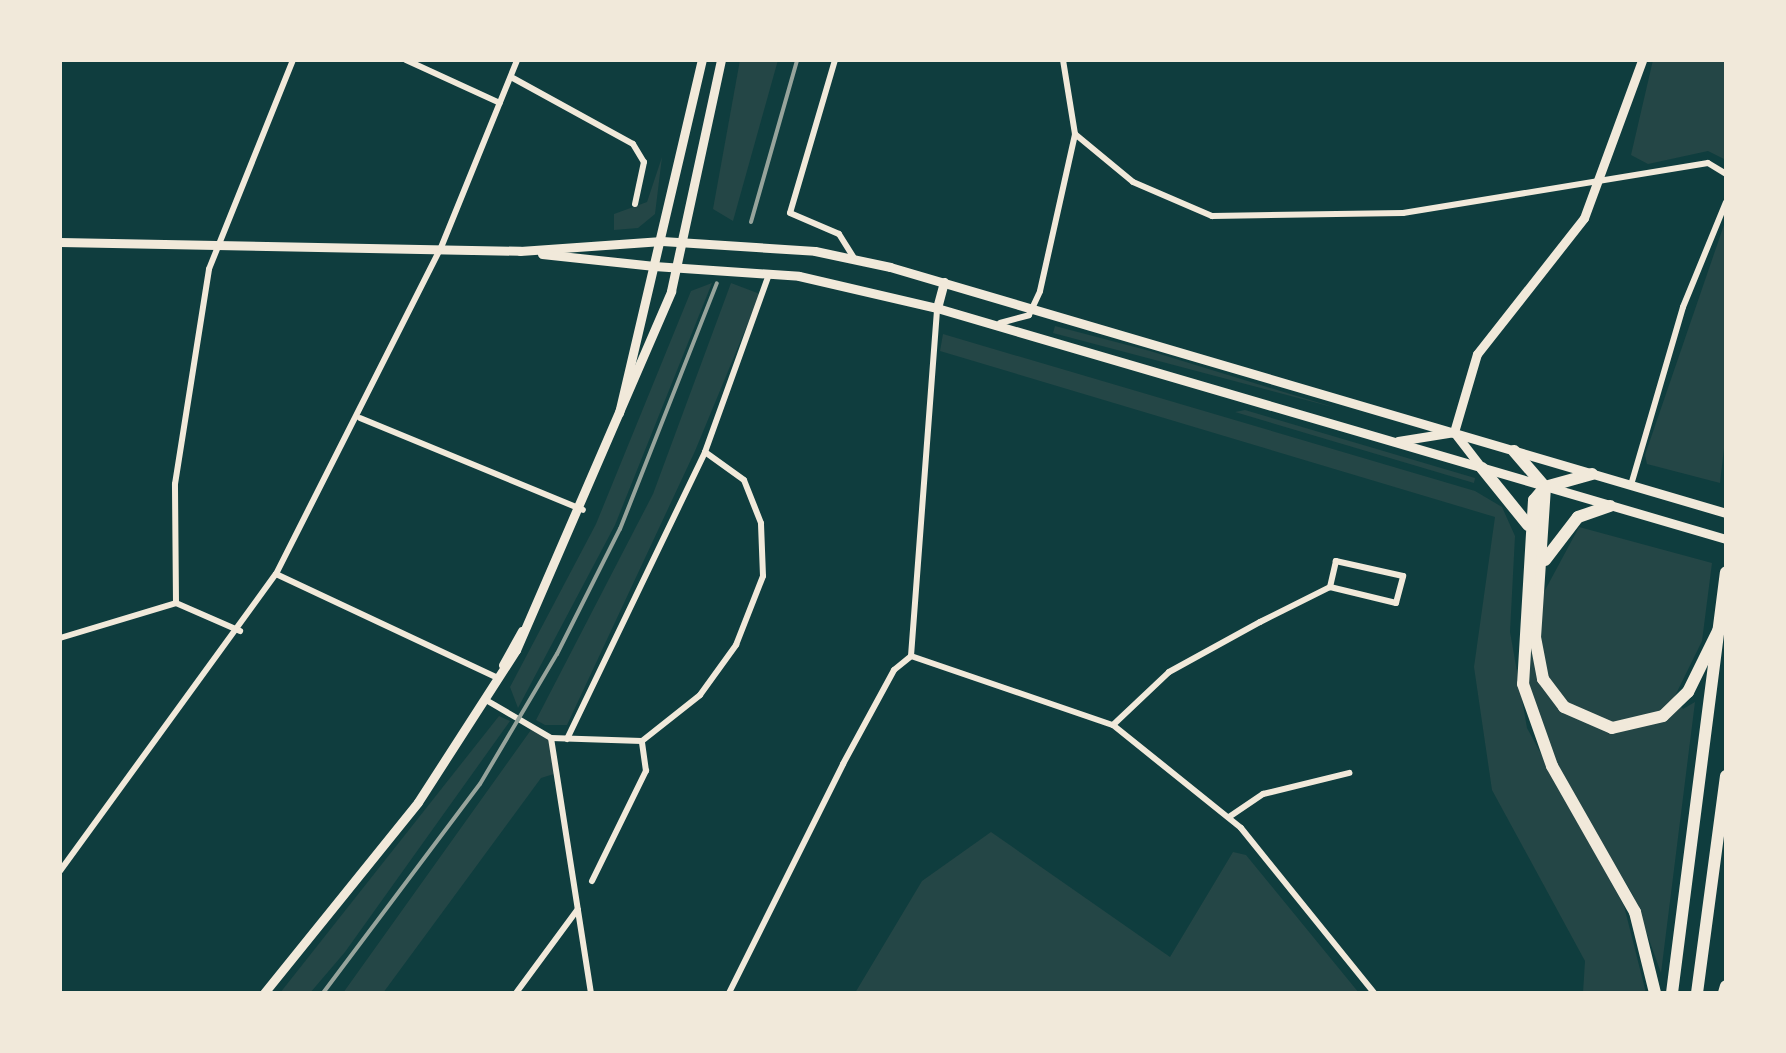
<!DOCTYPE html>
<html>
<head>
<meta charset="utf-8">
<style>
	body { margin:0 }
	#map { position:relative; width:1786px; height:1053px; overflow:hidden; background:#0f3d3e; font-family:Rubik,sans-serif }
	div>[style] { position:absolute }
	[style*='--x'] { left:calc(var(--x)*1px); top:calc(var(--y)*1px); width:calc(var(--w)*1px); rotate:calc(var(--a)*1deg) }
	.green>* { inset:0; background:#244646 }
	.minor>* { height:6px; margin:-3px; padding:0 3px; transform-origin:3px; border-radius:3px; background:#f1e9da }
	.tertiary>* { height:9px; margin:-4.5px; padding:0 4.5px; transform-origin:4.5px; border-radius:4.5px; background:#f1e9da }
	.secondary>* { height:9px; margin:-4.5px; padding:0 4.5px; transform-origin:4.5px; border-radius:4.5px; background:#f1e9da }
	.motorway>* { height:12px; margin:-6px; padding:0 6px; transform-origin:6px; border-radius:6px; background:#f1e9da }
	.rail>* { height:4px; margin:-2px; padding:0 2px; transform-origin:2px; border-radius:2px; background:#97a49c }
	span { translate:-50% -50%; white-space:nowrap; text-align:center; line-height:1.15; -webkit-text-stroke:8px #f1e9da; paint-order:stroke }
	.frame { position:absolute; inset:0; border:62px solid #f1e9da; pointer-events:none }
</style>
</head>
<body>
<div id="map">
	<div class="green">
		<div style="clip-path:polygon(740px 60px,778px 60px,733px 221px,713px 209px)"></div>
		<div style="clip-path:polygon(1653px 60px,1726px 60px,1726px 160px,1708px 151px,1648px 164px,1631px 155px)"></div>
		<div style="clip-path:polygon(662px 157px,655px 214px,638px 228px,614px 230px,614px 214px,647px 202px)"></div>
		<div style="clip-path:polygon(1726px 219px,1726px 431px,1720px 483px,1647px 464px,1645px 455px)"></div>
		<div style="clip-path:polygon(712px 283px,615px 525px,518px 708px,510px 687px,596px 524px,691px 291px)"></div>
		<div style="clip-path:polygon(731px 283px,760px 294px,695px 451px,567px 725px,545px 725px,536px 720px,653px 494px)"></div>
		<div style="clip-path:polygon(1055px 326px,1150px 351px,1336px 408px,1053px 333px)"></div>
		<div style="clip-path:polygon(943px 334px,1475px 491px,1502px 507px,1515px 536px,1510px 632px,1527px 728px,1624px 906px,1646px 993px,1583px 993px,1585px 961px,1492px 790px,1474px 667px,1495px 517px,940px 351px)"></div>
		<div style="clip-path:polygon(1245px 410px,1475px 478px,1474px 483px,1235px 412px)"></div>
		<div style="clip-path:polygon(1539px 512px,1543px 594px,1579px 527px,1712px 563px,1702px 641px,1674px 698px,1683px 709px,1695px 702px,1661px 973px,1633px 895px,1558px 770px,1526px 680px)"></div>
		<div style="clip-path:polygon(499px 716px,510px 721px,345px 952px,310px 993px,280px 993px)"></div>
		<div style="clip-path:polygon(533px 727px,551px 738px,557px 773px,541px 778px,383px 993px,343px 993px)"></div>
		<div style="clip-path:polygon(991px 832px,1170px 957px,1233px 852px,1246px 855px,1359px 993px,855px 993px,922px 881px)"></div>
	</div>
	<div class="minor">
		<div style="--x:406;--y:60;--w:103;--a:24.6"></div>
		<div style="--x:835;--y:60;--w:159;--a:106.4"></div>
		<div style="--x:790;--y:213;--w:53;--a:23.2"></div>
		<div style="--x:839;--y:234;--w:28;--a:58"></div>
		<div style="--x:511;--y:77;--w:139;--a:28.8"></div>
		<div style="--x:633;--y:144;--w:21;--a:59"></div>
		<div style="--x:644;--y:162;--w:43;--a:102.1"></div>
		<div style="--x:1075;--y:134;--w:75;--a:39.6"></div>
		<div style="--x:1133;--y:182;--w:86;--a:23.3"></div>
		<div style="--x:1212;--y:216;--w:191;--a:-0.9"></div>
		<div style="--x:1403;--y:213;--w:309;--a:-9.3"></div>
		<div style="--x:1708;--y:163;--w:21;--a:31"></div>
		<div style="--x:1000;--y:323;--w:30;--a:-15"></div>
		<div style="--x:1029;--y:315;--w:26;--a:-65"></div>
		<div style="--x:1040;--y:291;--w:161;--a:-77.4"></div>
		<div style="--x:1075;--y:134;--w:75;--a:-99.2"></div>
		<div style="--x:360;--y:418;--w:241;--a:22.4"></div>
		<div style="--x:1631;--y:485;--w:185;--a:-73.7"></div>
		<div style="--x:1683;--y:307;--w:113;--a:-67.7"></div>
		<div style="--x:276;--y:574;--w:245;--a:25.1"></div>
		<div style="--x:176;--y:603;--w:119;--a:-90.5"></div>
		<div style="--x:175;--y:484;--w:218;--a:-81"></div>
		<div style="--x:209;--y:269;--w:225;--a:-68.1"></div>
		<div style="--x:60;--y:638;--w:121;--a:-16.8"></div>
		<div style="--x:176;--y:603;--w:70;--a:23.6"></div>
		<div style="--x:911;--y:656;--w:213;--a:18.9"></div>
		<div style="--x:1113;--y:725;--w:164;--a:38.8"></div>
		<div style="--x:1241;--y:828;--w:212;--a:51.1"></div>
		<div style="--x:486;--y:700;--w:75;--a:30.3"></div>
		<div style="--x:551;--y:738;--w:258;--a:81.1"></div>
		<div style="--x:1113;--y:725;--w:77;--a:-43.4"></div>
		<div style="--x:1169;--y:672;--w:104;--a:-28.8"></div>
		<div style="--x:1260;--y:622;--w:78;--a:-26.6"></div>
		<div style="--x:1330;--y:587;--w:68;--a:13.6"></div>
		<div style="--x:1396;--y:603;--w:28;--a:-75"></div>
		<div style="--x:1403;--y:576;--w:69;--a:-167.4"></div>
		<div style="--x:1336;--y:561;--w:27;--a:103"></div>
		<div style="--x:551;--y:738;--w:91;--a:1.9"></div>
		<div style="--x:642;--y:741;--w:74;--a:-38.4"></div>
		<div style="--x:700;--y:695;--w:62;--a:-54.2"></div>
		<div style="--x:736;--y:645;--w:74;--a:-68.6"></div>
		<div style="--x:763;--y:576;--w:53;--a:-92.2"></div>
		<div style="--x:761;--y:523;--w:46;--a:-111.6"></div>
		<div style="--x:744;--y:480;--w:48;--a:-144.3"></div>
		<div style="--x:567;--y:739;--w:318;--a:-64.3"></div>
		<div style="--x:705;--y:452;--w:189;--a:-70.2"></div>
		<div style="--x:1229;--y:817;--w:41;--a:-34.1"></div>
		<div style="--x:1263;--y:794;--w:89;--a:-13.7"></div>
		<div style="--x:60;--y:871;--w:367;--a:-54"></div>
		<div style="--x:276;--y:574;--w:363;--a:-63.2"></div>
		<div style="--x:440;--y:250;--w:205;--a:-67.9"></div>
		<div style="--x:592;--y:881;--w:123;--a:-63.9"></div>
		<div style="--x:646;--y:771;--w:30;--a:-98"></div>
		<div style="--x:516;--y:993;--w:104;--a:-53.6"></div>
		<div style="--x:729;--y:993;--w:256;--a:-63.5"></div>
		<div style="--x:843;--y:764;--w:107;--a:-61.5"></div>
		<div style="--x:894;--y:670;--w:22;--a:-39"></div>
		<div style="--x:911;--y:656;--w:349;--a:-85.7"></div>
	</div>
	<div class="tertiary">
		<div style="--x:60;--y:242;--w:460;--a:1.1"></div>
		<div style="--x:520;--y:251;--w:142;--a:-4"></div>
		<div style="--x:542;--y:254;--w:113;--a:6.1"></div>
		<div style="--x:1398;--y:441;--w:57;--a:-9.1"></div>
		<div style="--x:1481;--y:467;--w:44;--a:-127.6"></div>
		<div style="--x:1454;--y:432;--w:81;--a:-73.6"></div>
		<div style="--x:1477;--y:354;--w:173;--a:-51.8"></div>
		<div style="--x:1584;--y:218;--w:168;--a:-69.8"></div>
	</div>
	<div class="secondary">
		<div style="--x:662;--y:241;--w:153;--a:3.7"></div>
		<div style="--x:815;--y:251;--w:77;--a:12"></div>
		<div style="--x:890;--y:267;--w:871;--a:16.4"></div>
		<div style="--x:654;--y:266;--w:145;--a:3.9"></div>
		<div style="--x:799;--y:276;--w:142;--a:13.1"></div>
		<div style="--x:937;--y:308;--w:822;--a:16.32"></div>
		<div style="--x:937;--y:308;--w:27;--a:-75"></div>
		<div style="--x:619;--y:413;--w:363;--a:-76.8"></div>
		<div style="--x:503;--y:665;--w:39;--a:-61"></div>
		<div style="--x:264;--y:993;--w:245;--a:-51.1"></div>
		<div style="--x:418;--y:802;--w:181;--a:-57.2"></div>
		<div style="--x:516;--y:650;--w:391;--a:-66.6"></div>
		<div style="--x:671;--y:291;--w:236;--a:-77.8"></div>
	</div>
	<div class="motorway">
		<div style="--x:1514;--y:451;--w:48;--a:49.3"></div>
		<div style="--x:1545;--y:487;--w:150;--a:93.8"></div>
		<div style="--x:1535;--y:637;--w:43;--a:79.2"></div>
		<div style="--x:1543;--y:679;--w:35;--a:53"></div>
		<div style="--x:1564;--y:707;--w:52;--a:23.6"></div>
		<div style="--x:1612;--y:728;--w:52;--a:-13.2"></div>
		<div style="--x:1663;--y:716;--w:35;--a:-44"></div>
		<div style="--x:1688;--y:692;--w:70;--a:-63.8"></div>
		<div style="--x:1482;--y:468;--w:73;--a:51.1"></div>
		<div style="--x:1592;--y:474;--w:49;--a:164.5"></div>
		<div style="--x:1545;--y:487;--w:17;--a:130"></div>
		<div style="--x:1534;--y:500;--w:184;--a:93.4"></div>
		<div style="--x:1523;--y:684;--w:87;--a:70.5"></div>
		<div style="--x:1552;--y:766;--w:168;--a:60.4"></div>
		<div style="--x:1635;--y:912;--w:83;--a:76.1"></div>
		<div style="--x:1545;--y:560;--w:54;--a:-52.5"></div>
		<div style="--x:1578;--y:517;--w:34;--a:-19"></div>
		<div style="--x:1672;--y:993;--w:424;--a:-82.7"></div>
		<div style="--x:1697;--y:993;--w:219;--a:-82.4"></div>
		<div style="--x:1724;--y:993;--w:7;--a:-74"></div>
	</div>
	<div class="rail">
		<div style="--x:751;--y:222;--w:168;--a:-74.1"></div>
		<div style="--x:323;--y:993;--w:261;--a:-53.1"></div>
		<div style="--x:480;--y:784;--w:151;--a:-59.4"></div>
		<div style="--x:557;--y:654;--w:140;--a:-63.3"></div>
		<div style="--x:620;--y:529;--w:264;--a:-68.5"></div>
	</div>
	<div class="frame"></div>
</div>
</body>
</html>
